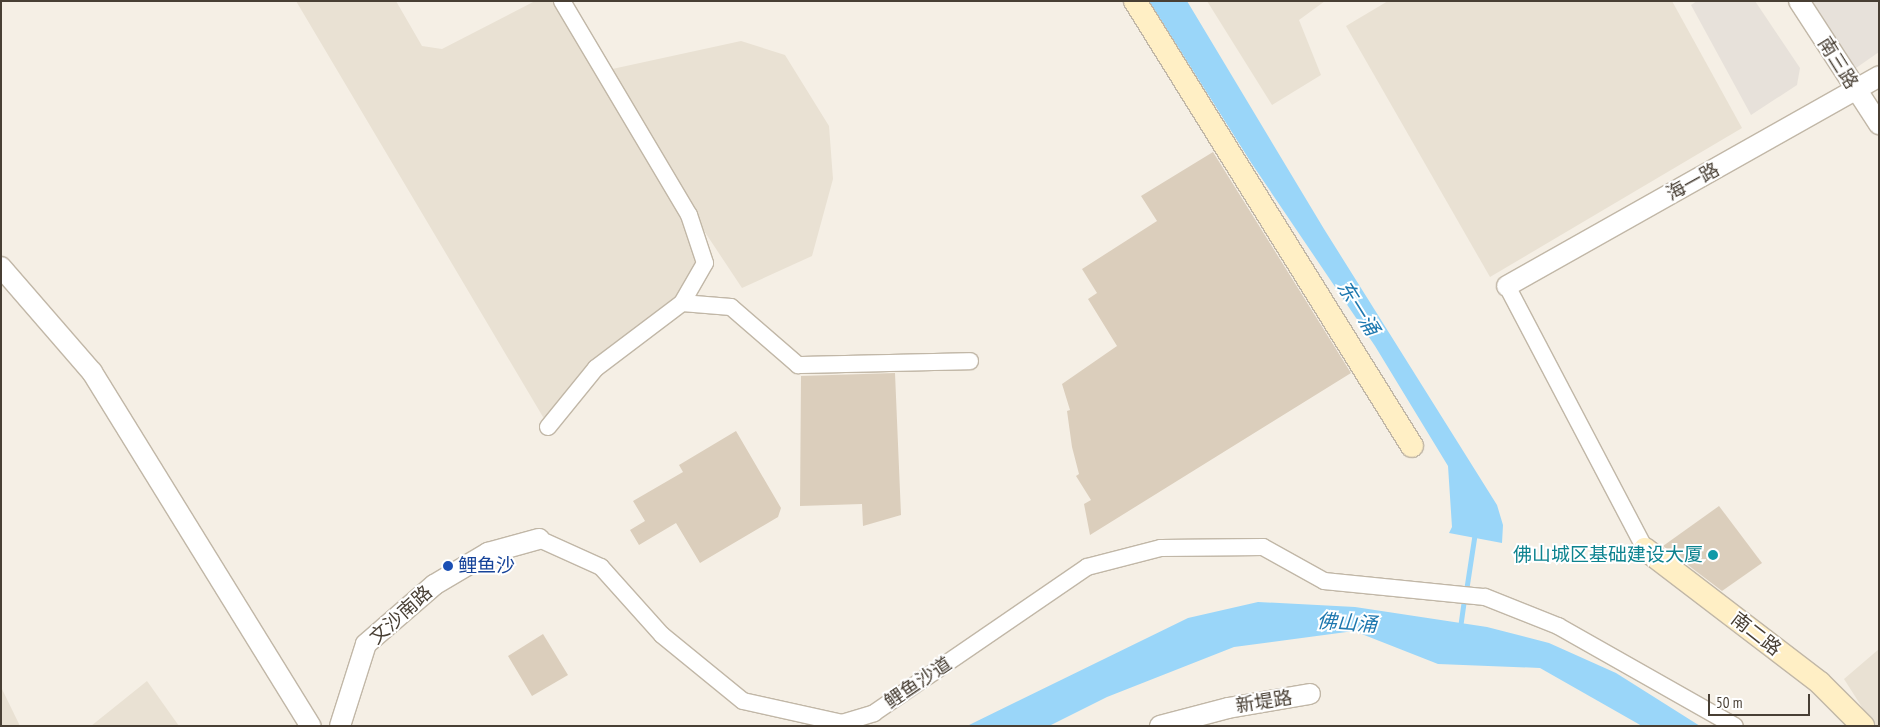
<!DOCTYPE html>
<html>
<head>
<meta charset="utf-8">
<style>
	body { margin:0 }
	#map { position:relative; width:1880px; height:727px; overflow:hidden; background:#f5efe5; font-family:"PT Sans Narrow","Noto Sans SC",sans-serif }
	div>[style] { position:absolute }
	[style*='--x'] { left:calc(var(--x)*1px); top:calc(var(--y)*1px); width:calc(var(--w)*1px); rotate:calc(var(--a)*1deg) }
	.residential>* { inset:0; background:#e9e1d3 }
	.industrial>* { inset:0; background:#e7e1da }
	.water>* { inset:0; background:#9ad6f9 }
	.stream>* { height:4.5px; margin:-2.25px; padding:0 2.25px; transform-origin:2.25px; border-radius:2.25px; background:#9ad6f9 }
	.building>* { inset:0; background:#dbcebc }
	.roads { filter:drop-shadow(1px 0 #c1b7a7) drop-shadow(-1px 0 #c1b7a7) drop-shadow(0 1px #c1b7a7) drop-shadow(0 -1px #c1b7a7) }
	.minor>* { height:16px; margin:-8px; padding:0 8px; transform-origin:8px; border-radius:8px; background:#fff }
	.tertiary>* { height:20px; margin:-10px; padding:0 10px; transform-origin:10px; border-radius:10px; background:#fff }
	.secondary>* { height:22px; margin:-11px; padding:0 11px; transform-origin:11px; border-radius:11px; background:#ffefc5 }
	.dots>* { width:14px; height:14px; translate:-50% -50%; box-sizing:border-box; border:2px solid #fff; border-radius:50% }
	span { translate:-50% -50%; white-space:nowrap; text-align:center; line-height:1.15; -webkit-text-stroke:4px #fff; paint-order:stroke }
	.street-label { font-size:19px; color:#483f34 }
	.culture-label { font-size:19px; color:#0d838f }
	.right { translate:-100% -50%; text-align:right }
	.transit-label { font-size:19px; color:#164399 }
	.left { translate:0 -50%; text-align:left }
	.water-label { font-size:20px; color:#1e78af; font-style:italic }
	.frame { position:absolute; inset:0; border:2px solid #483f34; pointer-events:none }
	.scale { position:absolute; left:1708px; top:694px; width:102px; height:22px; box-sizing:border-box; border:2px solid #483f34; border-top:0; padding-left:6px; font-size:15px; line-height:18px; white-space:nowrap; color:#483f34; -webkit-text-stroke:4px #fff; paint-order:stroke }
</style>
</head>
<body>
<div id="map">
	<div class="residential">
		<div style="clip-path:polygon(296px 1px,396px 1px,422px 46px,442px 49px,535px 1px,562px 1px,603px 71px,741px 41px,785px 55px,829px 126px,833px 179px,812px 256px,742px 288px,663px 169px,705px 263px,682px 303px,546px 422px)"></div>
		<div style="clip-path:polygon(1207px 1px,1325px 1px,1299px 20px,1321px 75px,1272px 105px)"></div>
		<div style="clip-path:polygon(1388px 1px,1672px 1px,1742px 128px,1490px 277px,1346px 26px)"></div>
		<div style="clip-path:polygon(1879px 649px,1879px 726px,1874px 726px,1844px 679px)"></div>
		<div style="clip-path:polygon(147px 681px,179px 726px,91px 726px)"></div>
		<div style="clip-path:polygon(1px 687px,20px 726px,1px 726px)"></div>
	</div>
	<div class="industrial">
		<div style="clip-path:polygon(1697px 1px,1755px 1px,1800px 68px,1797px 85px,1751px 115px,1691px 5px)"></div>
		<div style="clip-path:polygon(1810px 1px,1879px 1px,1879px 52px,1856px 68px)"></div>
	</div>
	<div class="water">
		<div style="clip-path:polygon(1149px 1px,1187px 1px,1324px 229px,1497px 505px,1503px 525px,1502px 543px,1449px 533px,1452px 527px,1448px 466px,1375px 346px,1252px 164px)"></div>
		<div style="clip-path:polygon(1258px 602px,1355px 607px,1487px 627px,1549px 643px,1616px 673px,1700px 726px,1642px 726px,1540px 668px,1438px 664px,1354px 631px,1234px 647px,1107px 697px,1049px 726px,967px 726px,1188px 618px)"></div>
	</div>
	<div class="stream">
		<div style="--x:1466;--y:591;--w:60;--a:-81.3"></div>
		<div style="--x:1460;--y:628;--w:29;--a:-82"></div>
	</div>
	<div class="building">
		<div style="clip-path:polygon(1213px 152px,1351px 373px,1090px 535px,1084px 504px,1091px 500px,1076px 476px,1079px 474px,1072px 447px,1067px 411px,1070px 410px,1062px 384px,1117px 346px,1088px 299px,1097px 293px,1082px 269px,1157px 221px,1141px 196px)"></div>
		<div style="clip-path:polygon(895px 373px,901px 515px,863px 526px,862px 504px,800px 506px,801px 376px)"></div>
		<div style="clip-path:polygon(736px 431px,781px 508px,778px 517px,700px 563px,676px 523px,639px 545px,630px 530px,645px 521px,633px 501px,683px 472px,679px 465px)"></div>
		<div style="clip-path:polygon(1719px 506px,1762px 563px,1722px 591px,1663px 546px)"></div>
		<div style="clip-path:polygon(543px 634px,568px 675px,532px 696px,508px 656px)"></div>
	</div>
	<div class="roads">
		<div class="minor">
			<div style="--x:1507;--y:286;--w:297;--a:62.3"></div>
			<div style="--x:682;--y:303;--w:49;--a:4.7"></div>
			<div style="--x:731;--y:307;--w:89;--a:40.9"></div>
			<div style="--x:798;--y:365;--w:172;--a:-1.3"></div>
			<div style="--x:548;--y:427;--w:76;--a:-50.9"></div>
			<div style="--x:596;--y:368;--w:108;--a:-37.1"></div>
			<div style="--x:682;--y:303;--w:46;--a:-60.1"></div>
			<div style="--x:705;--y:263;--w:51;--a:-108.4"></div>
			<div style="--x:689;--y:215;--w:249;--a:-120.7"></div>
			<div style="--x:539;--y:539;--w:68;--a:24.3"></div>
			<div style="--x:601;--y:567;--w:91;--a:48.1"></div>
			<div style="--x:662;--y:635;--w:104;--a:39.2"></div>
			<div style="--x:743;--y:701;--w:101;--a:12.5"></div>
			<div style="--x:842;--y:723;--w:34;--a:-17"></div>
			<div style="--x:874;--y:713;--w:258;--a:-34.4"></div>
			<div style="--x:1087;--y:567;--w:76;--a:-14.4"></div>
			<div style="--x:1161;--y:548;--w:102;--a:-0.6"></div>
			<div style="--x:1263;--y:547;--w:70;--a:29.1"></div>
			<div style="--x:1324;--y:581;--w:162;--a:5.7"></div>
			<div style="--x:1485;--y:597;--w:79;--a:21.7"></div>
			<div style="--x:1558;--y:626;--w:203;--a:29.5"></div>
		</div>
		<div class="tertiary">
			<div style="--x:1799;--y:1;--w:147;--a:57"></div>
			<div style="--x:1;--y:267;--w:139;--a:49.1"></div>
			<div style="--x:92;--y:372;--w:416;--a:58.3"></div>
			<div style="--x:1507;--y:286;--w:427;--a:-29.4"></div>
			<div style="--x:340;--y:726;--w:86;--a:-72.4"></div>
			<div style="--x:366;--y:644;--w:90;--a:-40.9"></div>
			<div style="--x:434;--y:585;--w:63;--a:-30.7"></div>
			<div style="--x:488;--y:553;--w:53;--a:-15.4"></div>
			<div style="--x:1160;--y:726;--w:70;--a:-14.8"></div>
			<div style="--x:1228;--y:708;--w:83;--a:-9.7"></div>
		</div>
		<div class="secondary">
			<div style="--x:1135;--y:1;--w:524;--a:58.1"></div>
			<div style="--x:1645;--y:549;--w:220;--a:37.4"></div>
			<div style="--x:1820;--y:683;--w:61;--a:45"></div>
		</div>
	</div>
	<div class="dots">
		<div style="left:1713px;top:555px;background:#0f9aa8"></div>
		<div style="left:448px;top:566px;background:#1a4fb4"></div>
	</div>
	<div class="street-label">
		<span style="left:1838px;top:63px;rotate:58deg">南三路</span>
		<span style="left:1693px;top:182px;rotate:-29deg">海一路</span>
		<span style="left:401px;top:615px;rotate:-42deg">文沙南路</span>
		<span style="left:1756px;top:634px;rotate:38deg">南二路</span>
		<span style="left:918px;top:683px;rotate:-34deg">鲤鱼沙道</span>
		<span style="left:1264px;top:702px;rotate:-9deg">新堤路</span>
	</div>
	<div class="culture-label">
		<span class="right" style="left:1703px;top:555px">佛山城区基础建设大厦</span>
	</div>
	<div class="transit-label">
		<span class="left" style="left:458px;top:566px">鲤鱼沙</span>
	</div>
	<div class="water-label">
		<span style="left:1358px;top:308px;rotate:58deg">东一涌</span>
		<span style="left:1347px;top:623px;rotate:4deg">佛山涌</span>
	</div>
	<div class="frame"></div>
	<div class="scale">50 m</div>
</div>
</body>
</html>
